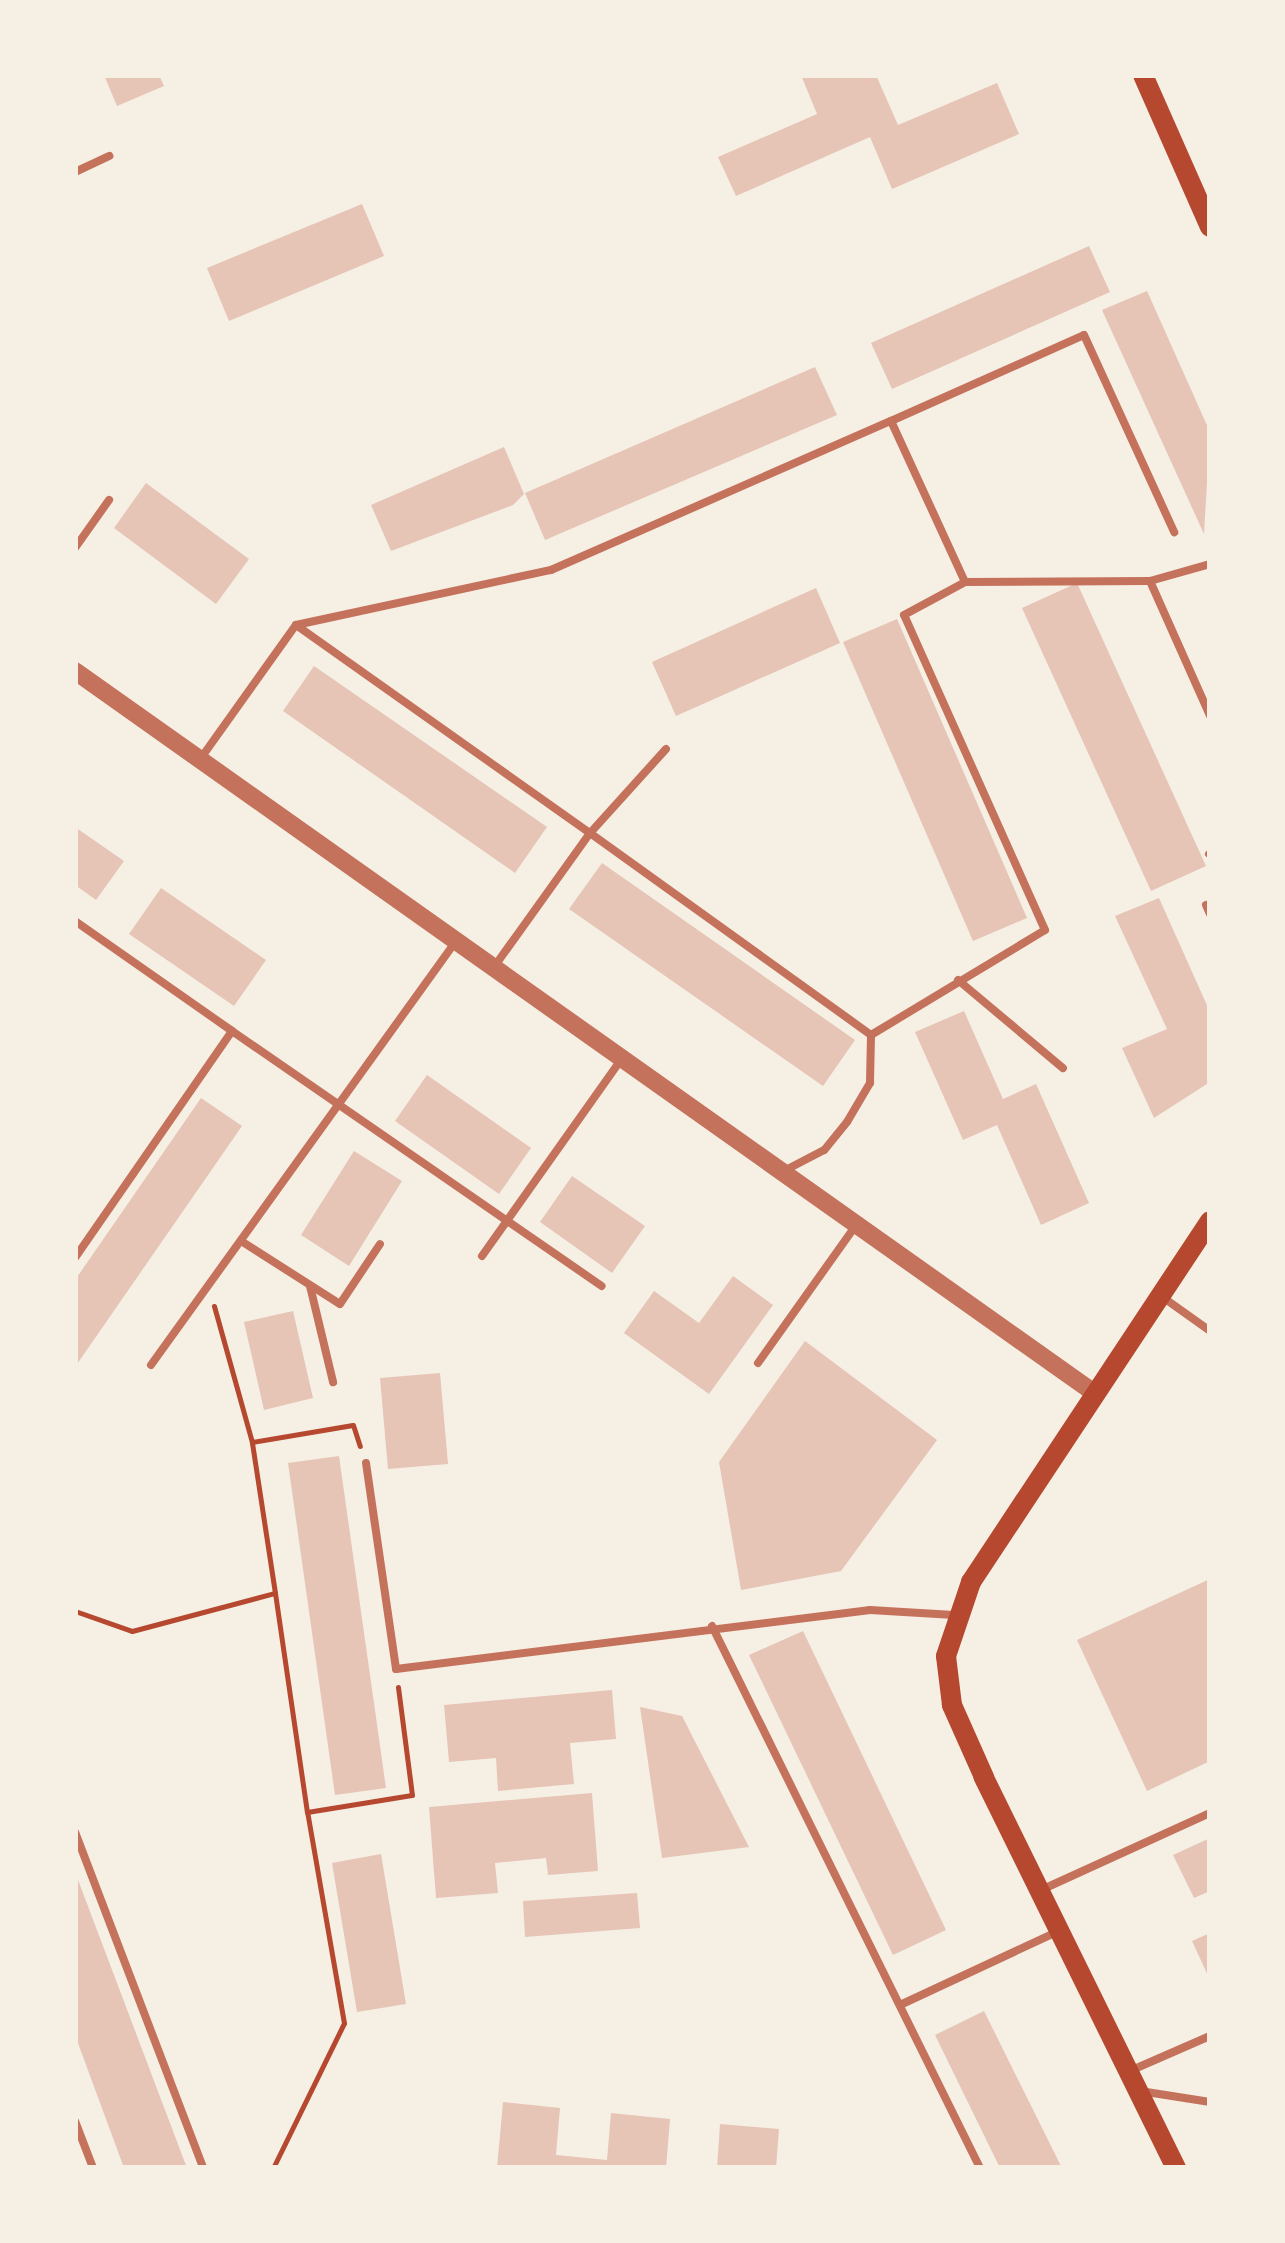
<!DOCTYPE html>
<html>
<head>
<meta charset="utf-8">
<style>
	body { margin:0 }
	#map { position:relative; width:1285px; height:2243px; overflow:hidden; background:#f6efe4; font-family:"Open Sans",sans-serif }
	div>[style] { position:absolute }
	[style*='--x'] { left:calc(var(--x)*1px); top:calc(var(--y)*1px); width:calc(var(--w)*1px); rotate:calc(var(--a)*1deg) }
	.building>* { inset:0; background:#e6c5b7 }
	.path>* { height:5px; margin:-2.5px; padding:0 2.5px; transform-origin:2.5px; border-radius:2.5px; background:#b5482f }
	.service>* { height:8px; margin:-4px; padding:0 4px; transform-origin:4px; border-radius:4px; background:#c5725c }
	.tertiary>* { height:18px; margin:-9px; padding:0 9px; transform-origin:9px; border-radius:9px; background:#c5725c }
	.secondary>* { height:20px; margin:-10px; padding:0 10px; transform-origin:10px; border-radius:10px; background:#b5482f }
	span { translate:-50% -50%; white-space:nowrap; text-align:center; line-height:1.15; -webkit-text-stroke:8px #f6efe4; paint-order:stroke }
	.frame { position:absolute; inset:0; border:78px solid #f6efe4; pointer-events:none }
</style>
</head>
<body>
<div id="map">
	<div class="building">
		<div style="clip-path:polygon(104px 75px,159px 75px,164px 86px,117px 106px)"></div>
		<div style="clip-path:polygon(801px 75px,876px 75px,898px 125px,997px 83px,1019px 134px,892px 189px,870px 137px,736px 196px,718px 157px,817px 114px)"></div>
		<div style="clip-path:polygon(362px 204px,384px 256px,229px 321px,207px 268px)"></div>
		<div style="clip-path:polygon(1089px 246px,1110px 292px,892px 389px,871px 343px)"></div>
		<div style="clip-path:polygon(1147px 291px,1210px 432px,1204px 534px,1102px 310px)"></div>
		<div style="clip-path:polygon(815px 367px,837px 415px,545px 540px,525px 493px)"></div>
		<div style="clip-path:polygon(504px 447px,524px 494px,513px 505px,391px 551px,371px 505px)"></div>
		<div style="clip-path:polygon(146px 483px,249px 559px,216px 604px,114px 528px)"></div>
		<div style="clip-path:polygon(1077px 583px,1206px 866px,1151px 891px,1022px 608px)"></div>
		<div style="clip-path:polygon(816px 588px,840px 643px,676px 716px,652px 662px)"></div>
		<div style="clip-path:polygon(897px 619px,1027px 918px,973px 941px,843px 642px)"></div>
		<div style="clip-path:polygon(314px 666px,547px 827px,515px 873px,283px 711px)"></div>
		<div style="clip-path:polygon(75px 827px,124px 861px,96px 900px,75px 885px)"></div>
		<div style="clip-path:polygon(602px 863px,855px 1040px,823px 1086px,569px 909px)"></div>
		<div style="clip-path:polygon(161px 888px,266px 960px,234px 1006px,129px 934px)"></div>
		<div style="clip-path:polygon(1159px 898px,1210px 1012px,1210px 1082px,1154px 1118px,1122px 1048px,1167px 1029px,1115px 916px)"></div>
		<div style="clip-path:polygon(964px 1011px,1003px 1099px,1036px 1084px,1089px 1203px,1041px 1225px,997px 1125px,963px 1140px,915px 1032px)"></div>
		<div style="clip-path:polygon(427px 1075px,531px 1148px,499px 1194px,395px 1121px)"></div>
		<div style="clip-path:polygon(201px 1098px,242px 1126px,75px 1367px,75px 1280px)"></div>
		<div style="clip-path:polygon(354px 1151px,402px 1181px,349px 1266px,301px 1235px)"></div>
		<div style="clip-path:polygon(572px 1176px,645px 1226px,612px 1273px,540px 1222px)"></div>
		<div style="clip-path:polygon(733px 1276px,773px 1305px,709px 1394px,624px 1333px,654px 1291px,699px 1323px)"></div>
		<div style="clip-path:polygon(293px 1311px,313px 1398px,264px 1410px,244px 1322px)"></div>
		<div style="clip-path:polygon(805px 1341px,937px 1440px,841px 1571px,741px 1590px,719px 1462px)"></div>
		<div style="clip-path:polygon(440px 1373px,448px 1464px,388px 1469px,380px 1378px)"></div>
		<div style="clip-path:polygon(339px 1456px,386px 1788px,335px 1795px,288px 1463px)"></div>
		<div style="clip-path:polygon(1210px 1579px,1210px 1761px,1147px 1791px,1077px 1640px)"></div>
		<div style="clip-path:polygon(803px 1631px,946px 1930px,893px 1955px,749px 1655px)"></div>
		<div style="clip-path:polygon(612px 1690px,616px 1739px,570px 1743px,574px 1784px,498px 1791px,496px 1758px,449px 1762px,444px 1705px)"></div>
		<div style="clip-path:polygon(640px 1707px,682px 1716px,749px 1847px,662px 1858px)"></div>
		<div style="clip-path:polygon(592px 1793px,598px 1871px,548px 1875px,546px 1858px,495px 1863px,498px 1893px,436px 1898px,429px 1807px)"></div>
		<div style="clip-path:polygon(1210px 1838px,1210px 1891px,1194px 1898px,1173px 1855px)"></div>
		<div style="clip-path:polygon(381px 1854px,406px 2004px,357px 2012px,332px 1863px)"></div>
		<div style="clip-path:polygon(75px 1872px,187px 2168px,124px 2168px,75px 2035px)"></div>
		<div style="clip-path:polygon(637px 1893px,640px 1928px,525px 1937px,523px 1901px)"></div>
		<div style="clip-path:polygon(1210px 1933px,1210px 1980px,1192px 1941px)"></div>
		<div style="clip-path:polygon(984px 2011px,1062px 2168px,1000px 2168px,935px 2035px)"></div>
		<div style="clip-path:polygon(503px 2102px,560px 2108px,556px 2155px,607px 2160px,611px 2113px,670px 2119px,666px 2168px,497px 2168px)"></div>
		<div style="clip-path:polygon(720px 2124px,779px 2129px,776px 2168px,717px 2168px)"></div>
	</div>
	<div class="path">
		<div style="--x:214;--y:1306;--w:141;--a:74.4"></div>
		<div style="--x:275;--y:1593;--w:153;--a:-98.7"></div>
		<div style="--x:252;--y:1442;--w:102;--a:-9.6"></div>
		<div style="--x:353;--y:1425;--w:22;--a:72"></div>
		<div style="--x:75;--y:1611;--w:60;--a:19.3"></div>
		<div style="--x:132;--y:1631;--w:148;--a:-14.9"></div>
		<div style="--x:275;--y:1593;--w:221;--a:81.7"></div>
		<div style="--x:273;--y:2168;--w:161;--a:-63.9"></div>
		<div style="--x:344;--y:2023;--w:214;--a:-99.9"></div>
		<div style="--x:307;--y:1812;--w:106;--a:-9.2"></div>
		<div style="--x:412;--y:1795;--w:109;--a:-97.4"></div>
	</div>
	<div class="service">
		<div style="--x:75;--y:172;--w:38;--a:-25"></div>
		<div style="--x:891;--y:421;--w:211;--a:-24"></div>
		<div style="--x:1084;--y:335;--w:217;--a:65.4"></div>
		<div style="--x:75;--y:548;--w:59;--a:-54.7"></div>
		<div style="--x:1150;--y:581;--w:148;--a:66"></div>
		<div style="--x:296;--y:625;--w:360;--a:35.3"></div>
		<div style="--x:590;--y:833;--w:165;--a:125.6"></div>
		<div style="--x:666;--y:749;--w:113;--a:132.1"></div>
		<div style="--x:590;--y:833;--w:346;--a:35.7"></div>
		<div style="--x:871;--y:1035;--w:48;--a:91.2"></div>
		<div style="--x:870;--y:1083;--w:45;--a:120.5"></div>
		<div style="--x:847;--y:1122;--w:36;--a:129"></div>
		<div style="--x:824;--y:1150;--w:47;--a:152.4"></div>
		<div style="--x:201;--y:758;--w:163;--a:-54.5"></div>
		<div style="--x:296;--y:625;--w:261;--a:-12.2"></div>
		<div style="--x:551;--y:570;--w:371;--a:-23.7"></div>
		<div style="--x:891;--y:421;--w:177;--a:65.3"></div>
		<div style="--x:965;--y:582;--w:185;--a:-0.3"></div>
		<div style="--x:1150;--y:581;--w:62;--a:-15.8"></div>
		<div style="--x:1209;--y:854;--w:1;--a:-45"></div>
		<div style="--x:1206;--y:905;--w:10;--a:66"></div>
		<div style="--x:75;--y:921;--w:192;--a:35"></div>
		<div style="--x:232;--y:1031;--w:276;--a:124.7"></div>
		<div style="--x:958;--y:980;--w:137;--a:40"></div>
		<div style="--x:232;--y:1031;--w:449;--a:34.6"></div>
		<div style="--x:871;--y:1035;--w:203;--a:-31.1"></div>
		<div style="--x:1045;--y:930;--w:345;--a:-114.1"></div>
		<div style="--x:904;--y:615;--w:69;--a:-28.4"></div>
		<div style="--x:241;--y:1241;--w:117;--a:32.5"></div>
		<div style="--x:340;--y:1304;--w:72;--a:-56.3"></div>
		<div style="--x:482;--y:1256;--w:242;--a:-54.7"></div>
		<div style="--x:310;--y:1286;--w:99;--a:76.5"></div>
		<div style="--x:1161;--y:1296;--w:60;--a:35.5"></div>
		<div style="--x:758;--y:1363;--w:169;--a:-54.6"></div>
		<div style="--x:151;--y:1365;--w:522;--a:-54.27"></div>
		<div style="--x:366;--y:1463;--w:208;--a:81.7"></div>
		<div style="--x:396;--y:1669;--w:478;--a:-7.1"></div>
		<div style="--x:870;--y:1610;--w:84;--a:3.4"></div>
		<div style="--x:712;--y:1626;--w:605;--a:63.69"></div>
		<div style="--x:75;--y:1832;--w:360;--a:69.1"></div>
		<div style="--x:1041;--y:1890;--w:186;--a:-24.5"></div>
		<div style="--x:900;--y:2005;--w:175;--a:-25"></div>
		<div style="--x:1132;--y:2070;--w:85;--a:-23.6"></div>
		<div style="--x:1140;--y:2091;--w:71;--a:8.9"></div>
		<div style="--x:75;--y:2121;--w:50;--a:69"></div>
	</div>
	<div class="tertiary">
		<div style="--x:75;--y:671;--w:1247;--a:35.31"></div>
	</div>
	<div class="secondary">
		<div style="--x:1143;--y:75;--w:166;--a:66.2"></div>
		<div style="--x:1176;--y:2168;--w:436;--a:-116.2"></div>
		<div style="--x:984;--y:1777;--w:79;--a:-114"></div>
		<div style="--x:952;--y:1705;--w:49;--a:-97"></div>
		<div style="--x:946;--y:1656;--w:78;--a:-71.3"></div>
		<div style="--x:971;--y:1582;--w:433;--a:-56.5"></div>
	</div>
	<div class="frame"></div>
</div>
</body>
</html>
